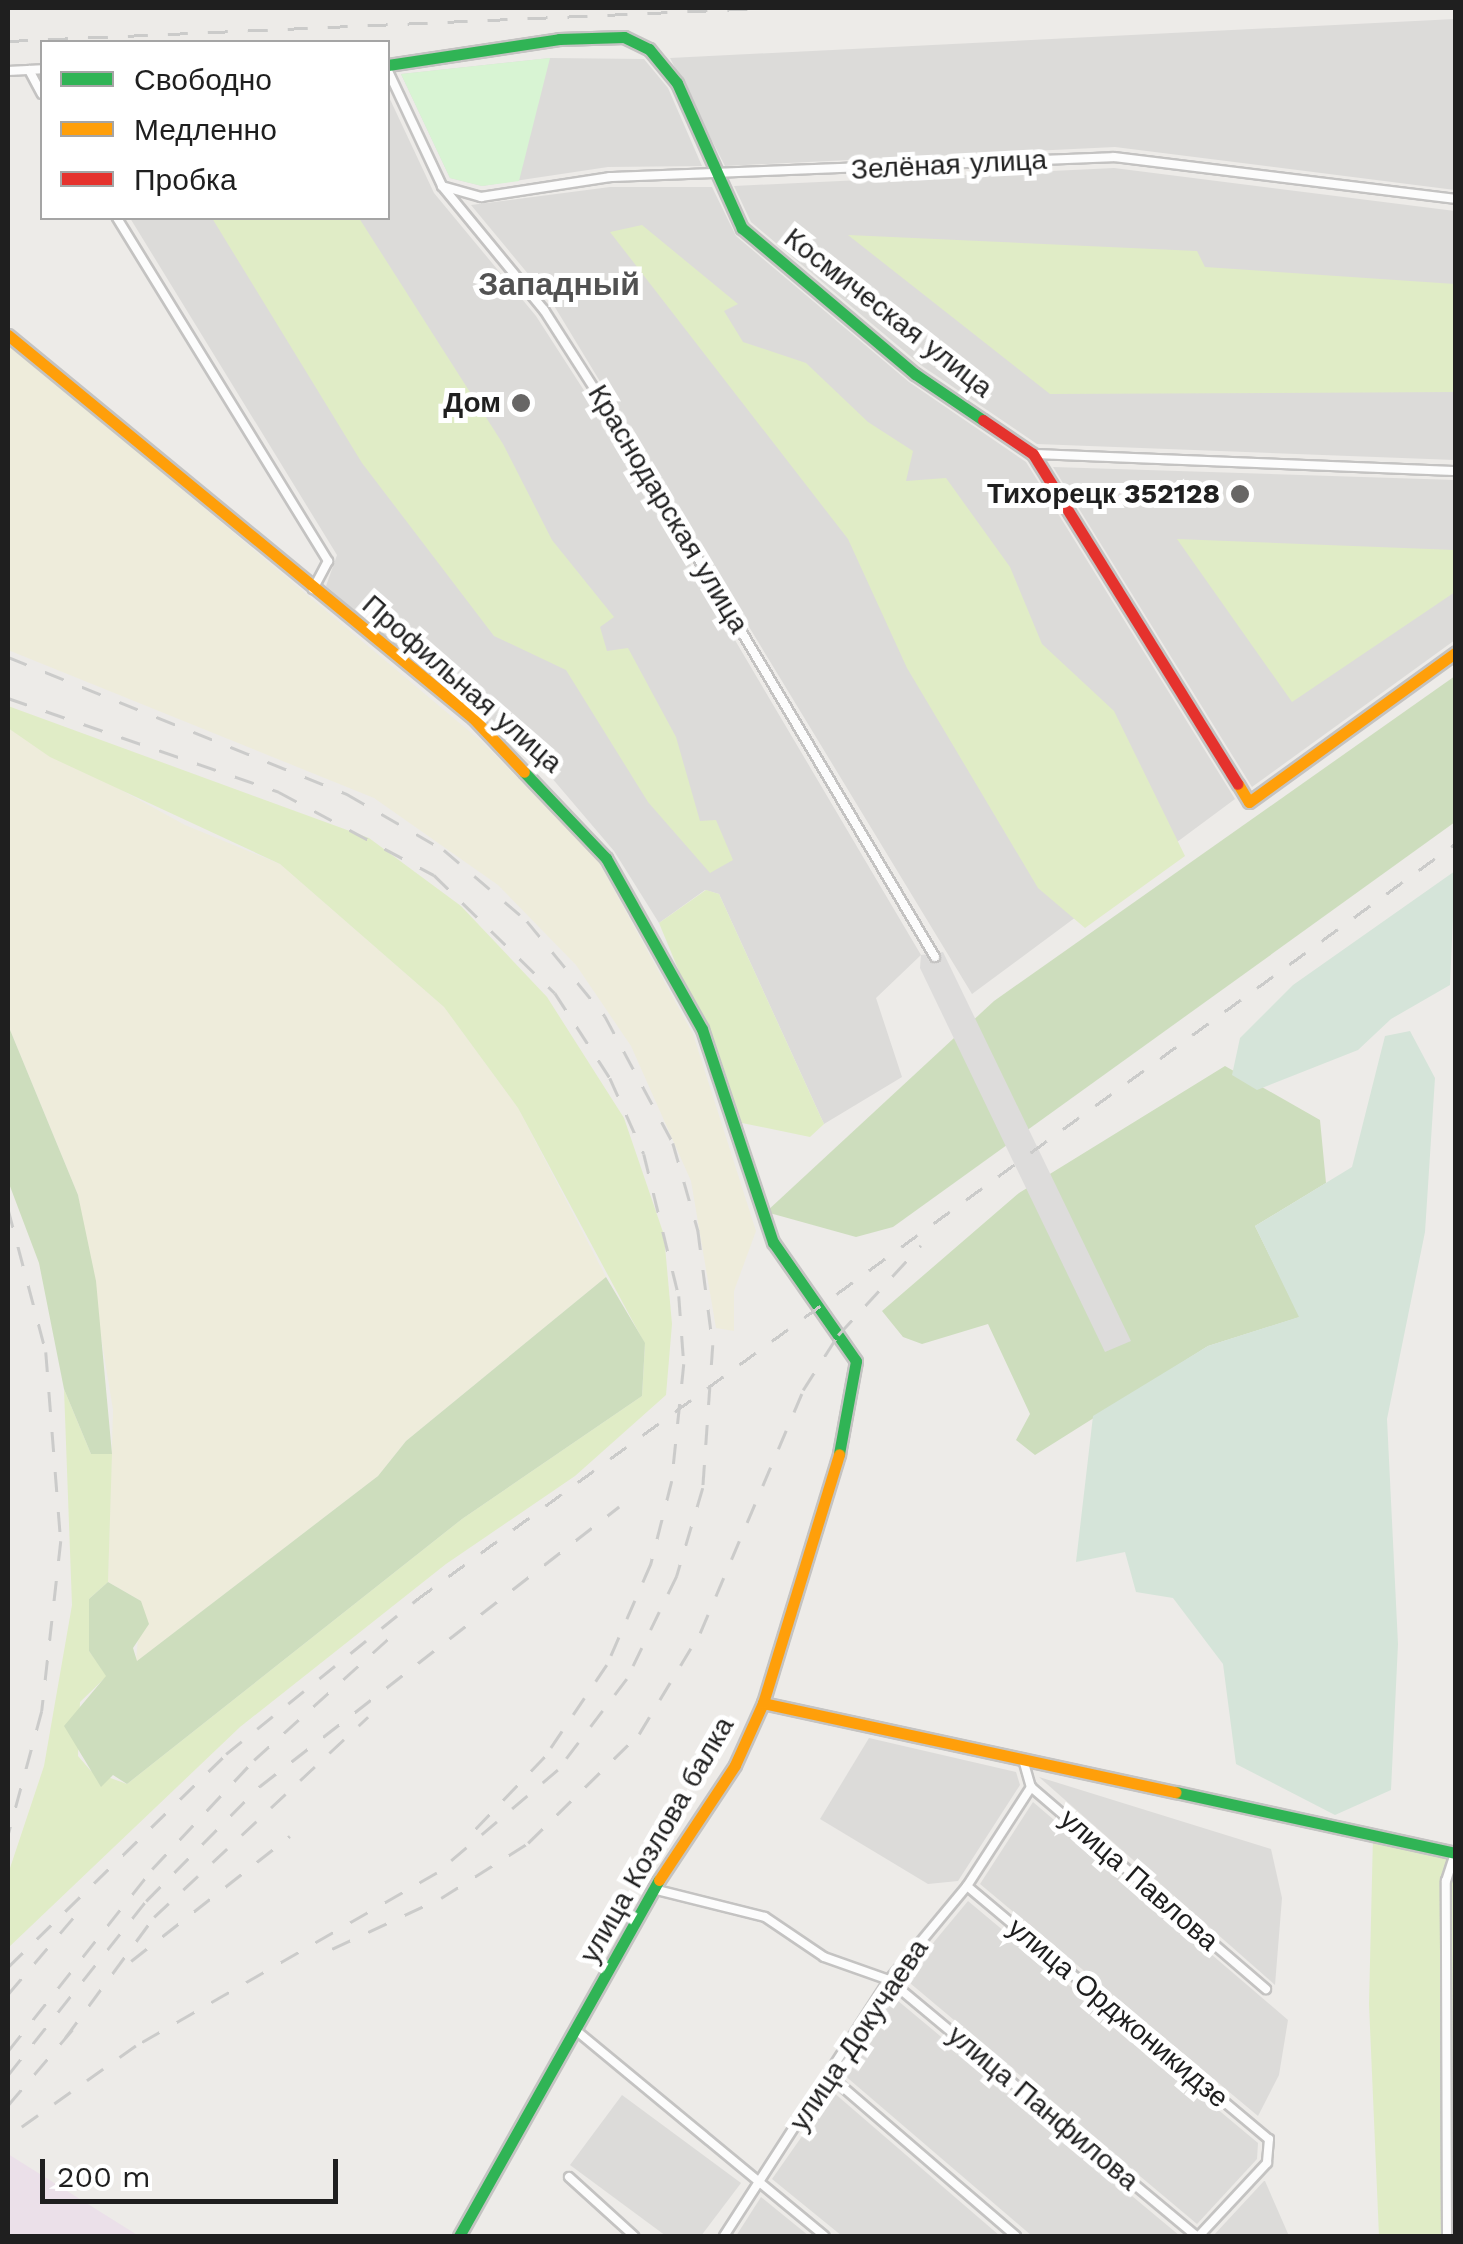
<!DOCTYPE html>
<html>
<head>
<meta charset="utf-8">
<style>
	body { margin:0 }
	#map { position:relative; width:1463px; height:2244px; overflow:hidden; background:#edebe8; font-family:"Work Sans",sans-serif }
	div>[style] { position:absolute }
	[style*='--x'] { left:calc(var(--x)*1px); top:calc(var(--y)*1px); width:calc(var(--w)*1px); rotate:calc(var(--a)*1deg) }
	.residential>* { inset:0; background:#dcdbd9 }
	.industrial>* { inset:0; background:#ebe0e9 }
	.farmland>* { inset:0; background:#eeecdb }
	.grass>* { inset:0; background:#e0ecc6 }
	.forest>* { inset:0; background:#cdddbd }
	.wetland>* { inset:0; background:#d5e4d9 }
	.park>* { inset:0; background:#d8f4d3 }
	.parking>* { inset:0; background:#dddcdb }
	.roads { filter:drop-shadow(2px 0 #c4c3c2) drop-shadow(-2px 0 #c4c3c2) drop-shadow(0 2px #c4c3c2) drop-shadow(0 -2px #c4c3c2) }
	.street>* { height:8px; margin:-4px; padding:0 4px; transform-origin:4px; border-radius:4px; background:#fcfcfc }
	.fast>* { height:11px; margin:-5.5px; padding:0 5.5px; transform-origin:5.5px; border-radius:5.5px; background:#30b455 }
	.slow>* { height:11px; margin:-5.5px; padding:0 5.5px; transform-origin:5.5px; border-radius:5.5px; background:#ff9f0a }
	.jam>* { height:11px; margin:-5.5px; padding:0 5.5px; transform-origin:5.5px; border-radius:5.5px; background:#e5322d }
	.rail>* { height:2.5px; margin-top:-1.25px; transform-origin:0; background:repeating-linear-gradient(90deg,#cbcbca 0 20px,transparent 0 40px) }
	.dots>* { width:28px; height:28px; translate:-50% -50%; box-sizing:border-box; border:5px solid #fff; border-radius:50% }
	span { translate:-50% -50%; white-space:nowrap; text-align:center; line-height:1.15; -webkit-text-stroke:10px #fff; paint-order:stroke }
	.street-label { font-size:28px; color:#1f1f1f }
	.poi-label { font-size:28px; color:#1f1f1f; font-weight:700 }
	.right { translate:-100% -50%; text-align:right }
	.quarter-label { font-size:32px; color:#525252; font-weight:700 }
	.frame { position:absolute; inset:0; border:10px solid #1f1f1f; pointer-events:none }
	.legend { position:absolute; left:40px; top:40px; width:350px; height:180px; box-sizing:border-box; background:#fff; border:2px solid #a5a5a5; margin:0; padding:12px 18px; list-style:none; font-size:30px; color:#1f1f1f }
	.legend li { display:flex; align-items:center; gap:20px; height:50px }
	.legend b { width:50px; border:2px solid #a5a5a5 }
	.scale { position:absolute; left:40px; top:2159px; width:298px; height:45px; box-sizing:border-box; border:5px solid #1f1f1f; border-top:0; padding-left:12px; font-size:30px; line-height:35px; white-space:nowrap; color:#1f1f1f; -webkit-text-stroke:8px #fff; paint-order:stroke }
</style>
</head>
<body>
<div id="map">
	<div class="residential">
		<div style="clip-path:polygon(1455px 19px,1455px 190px,1115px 147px,725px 166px,670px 58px)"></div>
		<div style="clip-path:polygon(550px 58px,644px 59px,668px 88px,702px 166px,608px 167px,482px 186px,450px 178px,401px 74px)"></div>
		<div style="clip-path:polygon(388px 95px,434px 193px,536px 316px,625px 454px,921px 955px,876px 998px,902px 1077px,824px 1124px,719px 894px,705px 890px,659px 923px,614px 851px,551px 777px,326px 586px,337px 555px,130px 218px,388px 218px)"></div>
		<div style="clip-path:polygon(1114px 168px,1455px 211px,1455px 460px,1037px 444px,922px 366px,751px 222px,734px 186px)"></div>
		<div style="clip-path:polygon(610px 187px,712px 187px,736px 236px,909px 382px,1026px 462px,1235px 799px,972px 994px,553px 304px,471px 205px)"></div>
		<div style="clip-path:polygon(1053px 467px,1455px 480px,1455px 640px,1252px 787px)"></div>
		<div style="clip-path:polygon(869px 1738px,1016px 1772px,1020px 1785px,958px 1881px,928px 1884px,820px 1819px)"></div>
		<div style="clip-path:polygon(1039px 1777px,1271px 1849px,1282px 1898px,1275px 1985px)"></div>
		<div style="clip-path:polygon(1033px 1802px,1288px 2020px,1279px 2075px,1258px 2116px,980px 1884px)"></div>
		<div style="clip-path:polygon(968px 1901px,1258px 2143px,1257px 2159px,1197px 2224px,904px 1978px)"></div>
		<div style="clip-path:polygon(891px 1995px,1180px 2236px,1032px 2236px,843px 2074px)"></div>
		<div style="clip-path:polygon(833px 2092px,1000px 2236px,842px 2236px,772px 2179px)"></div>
		<div style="clip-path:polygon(622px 2095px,741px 2183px,701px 2236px,666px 2236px,570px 2165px)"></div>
		<div style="clip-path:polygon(1265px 2181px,1289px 2236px,1213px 2236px,1264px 2181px)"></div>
		<div style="clip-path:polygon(761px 2197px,809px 2236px,736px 2236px)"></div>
	</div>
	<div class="industrial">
		<div style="clip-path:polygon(8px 2154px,139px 2236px,8px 2236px)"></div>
	</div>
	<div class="farmland">
		<div style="clip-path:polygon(8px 343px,482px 742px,596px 857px,693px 1034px,756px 1231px,734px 1291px,734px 1331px,716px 1328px,691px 1181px,631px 1046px,576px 965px,498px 885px,374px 798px,8px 650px)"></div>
		<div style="clip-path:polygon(8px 728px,185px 825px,280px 864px,444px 1007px,518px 1108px,606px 1277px,406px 1441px,378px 1476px,136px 1662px,141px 1601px,108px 1582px,113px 1410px,78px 1195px,8px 1025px)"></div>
	</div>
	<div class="grass">
		<div style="clip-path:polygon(212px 218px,359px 218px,503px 444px,552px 540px,614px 617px,600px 627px,607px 651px,628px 648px,676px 737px,700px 821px,716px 820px,733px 860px,710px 873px,648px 802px,566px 670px,494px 636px,362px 463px)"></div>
		<div style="clip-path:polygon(642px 225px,738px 304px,724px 311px,743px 342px,806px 363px,868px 422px,913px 451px,906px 481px,946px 478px,1010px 567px,1042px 644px,1114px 711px,1185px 856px,1085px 928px,1038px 888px,907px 668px,848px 539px,610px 232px)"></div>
		<div style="clip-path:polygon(848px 235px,1197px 251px,1205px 267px,1455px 284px,1455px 392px,1050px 394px)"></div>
		<div style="clip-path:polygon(1177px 539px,1455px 550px,1455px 592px,1292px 702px)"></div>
		<div style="clip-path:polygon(8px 706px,369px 838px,461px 906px,547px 997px,624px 1118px,664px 1235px,672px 1324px,666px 1395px,575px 1476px,446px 1564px,240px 1727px,8px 1948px,8px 1874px,44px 1766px,72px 1605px,64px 1389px,91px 1454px,112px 1454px,108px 1582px,89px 1599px,89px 1651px,107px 1676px,80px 1702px,78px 1756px,91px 1771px,127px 1784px,462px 1519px,642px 1396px,645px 1344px,518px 1108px,444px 1007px,280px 864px,50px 757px,8px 728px)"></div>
		<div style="clip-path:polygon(706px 890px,719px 894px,824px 1124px,810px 1137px,742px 1123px,659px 923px)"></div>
		<div style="clip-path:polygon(1373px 1836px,1455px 1853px,1455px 2236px,1379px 2236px,1369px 2004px)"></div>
	</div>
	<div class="forest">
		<div style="clip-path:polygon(1455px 676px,1455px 822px,893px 1227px,856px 1237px,766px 1212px,994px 1001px)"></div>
		<div style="clip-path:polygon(8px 1025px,78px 1195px,96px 1281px,112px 1454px,91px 1454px,64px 1389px,39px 1263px,8px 1181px)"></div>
		<div style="clip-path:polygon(1225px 1066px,1320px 1120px,1326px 1183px,1255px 1226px,1300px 1317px,1208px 1346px,1035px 1455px,1016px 1440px,1030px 1414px,988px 1324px,922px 1344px,903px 1337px,882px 1311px,1019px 1193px)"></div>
		<div style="clip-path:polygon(606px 1277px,645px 1343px,642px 1396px,462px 1519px,127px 1784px,113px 1775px,101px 1787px,64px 1726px,106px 1676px,89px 1651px,89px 1599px,108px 1582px,141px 1601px,149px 1624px,133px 1648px,137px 1661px,378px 1476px,406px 1441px)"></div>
	</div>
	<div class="wetland">
		<div style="clip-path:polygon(1455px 871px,1450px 985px,1391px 1019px,1358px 1050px,1257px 1090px,1232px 1075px,1240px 1038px,1293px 985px)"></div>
		<div style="clip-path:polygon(1410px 1031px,1435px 1078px,1425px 1232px,1387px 1419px,1398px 1644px,1391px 1790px,1335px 1815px,1236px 1764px,1223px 1664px,1173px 1598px,1136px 1592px,1125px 1552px,1076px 1562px,1093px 1416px,1208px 1346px,1299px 1317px,1255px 1226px,1352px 1167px,1385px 1036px)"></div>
	</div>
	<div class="park">
		<div style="clip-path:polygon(550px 58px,519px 181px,482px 186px,450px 178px,401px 74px)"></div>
	</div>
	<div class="parking">
		<div style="clip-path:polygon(943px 952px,1131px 1341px,1105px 1352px,920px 968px,921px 955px)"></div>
	</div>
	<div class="roads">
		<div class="street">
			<div style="--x:29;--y:70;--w:27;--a:62"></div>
			<div style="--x:8;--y:71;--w:34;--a:-3"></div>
			<div style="--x:388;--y:71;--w:127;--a:64.8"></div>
			<div style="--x:442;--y:186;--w:161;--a:50.6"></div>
			<div style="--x:544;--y:310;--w:165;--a:57.4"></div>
			<div style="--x:633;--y:449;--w:591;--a:59.27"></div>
			<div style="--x:442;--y:186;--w:41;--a:15.8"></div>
			<div style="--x:481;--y:197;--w:131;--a:-8.8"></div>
			<div style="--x:610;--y:177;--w:504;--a:-2.27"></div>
			<div style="--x:1114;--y:157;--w:345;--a:7"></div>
			<div style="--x:117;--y:218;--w:403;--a:58.4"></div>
			<div style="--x:328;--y:561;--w:32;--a:118"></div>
			<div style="--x:1033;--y:454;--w:423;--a:2.3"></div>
			<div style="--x:1024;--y:1763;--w:25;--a:74"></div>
			<div style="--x:1031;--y:1787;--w:310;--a:40.7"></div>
			<div style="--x:967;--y:1886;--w:394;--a:40"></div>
			<div style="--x:1269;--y:2139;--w:24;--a:95"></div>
			<div style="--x:1267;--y:2163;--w:100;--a:133"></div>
			<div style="--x:653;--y:1889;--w:115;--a:14"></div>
			<div style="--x:765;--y:1917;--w:71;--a:34.1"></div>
			<div style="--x:824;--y:1957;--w:69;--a:19.5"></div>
			<div style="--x:889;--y:1980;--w:400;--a:39.8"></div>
			<div style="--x:578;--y:2032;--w:320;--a:39.6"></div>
			<div style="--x:831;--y:2077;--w:244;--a:40.7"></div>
			<div style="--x:569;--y:2177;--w:88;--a:42.2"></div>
			<div style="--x:724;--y:2236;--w:305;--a:-57.2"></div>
			<div style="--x:889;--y:1980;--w:122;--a:-50.3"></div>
			<div style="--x:967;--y:1886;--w:118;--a:-57.1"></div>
			<div style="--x:1447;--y:2236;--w:355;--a:-90.2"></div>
			<div style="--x:1446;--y:1881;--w:29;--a:-72"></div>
		</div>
		<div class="fast">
			<div style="--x:388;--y:65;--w:173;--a:-8.6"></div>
			<div style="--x:559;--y:39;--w:65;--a:-1.8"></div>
			<div style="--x:624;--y:37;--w:28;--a:26"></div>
			<div style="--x:649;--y:49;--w:44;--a:50.5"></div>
			<div style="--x:677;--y:83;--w:159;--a:65.9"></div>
			<div style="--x:742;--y:228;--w:226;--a:40.2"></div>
			<div style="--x:915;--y:374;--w:82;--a:34.1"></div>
			<div style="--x:524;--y:772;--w:119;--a:46.4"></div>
			<div style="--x:606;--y:858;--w:196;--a:60.7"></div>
			<div style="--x:702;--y:1029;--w:225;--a:71.6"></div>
			<div style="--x:773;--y:1242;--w:145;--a:55.1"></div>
			<div style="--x:856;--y:1361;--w:95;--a:100.4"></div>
			<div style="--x:1176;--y:1792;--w:287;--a:12.3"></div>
			<div style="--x:459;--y:2236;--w:408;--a:-60.7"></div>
		</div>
		<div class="slow">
			<div style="--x:8;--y:335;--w:602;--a:39.48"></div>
			<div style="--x:473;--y:718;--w:74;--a:46.6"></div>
			<div style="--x:1238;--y:784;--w:21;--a:59"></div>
			<div style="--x:1249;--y:802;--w:256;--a:-35.9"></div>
			<div style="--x:763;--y:1703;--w:422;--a:12.2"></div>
			<div style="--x:659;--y:1880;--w:138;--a:-56.5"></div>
			<div style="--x:735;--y:1765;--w:68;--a:-65.7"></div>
			<div style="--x:763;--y:1703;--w:260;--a:-73"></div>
		</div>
		<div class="jam">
			<div style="--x:983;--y:420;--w:60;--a:34.2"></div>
			<div style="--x:1033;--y:454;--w:388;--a:58.2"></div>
		</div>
	</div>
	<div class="rail">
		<div style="--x:8;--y:41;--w:756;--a:-2.5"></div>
		<div style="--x:8;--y:657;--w:366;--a:22"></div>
		<div style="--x:347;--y:794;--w:112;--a:30"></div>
		<div style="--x:444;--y:850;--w:109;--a:40.5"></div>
		<div style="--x:527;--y:921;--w:123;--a:50.6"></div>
		<div style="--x:605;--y:1016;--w:144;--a:61.8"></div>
		<div style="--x:673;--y:1143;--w:91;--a:74"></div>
		<div style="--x:698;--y:1230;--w:116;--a:82.6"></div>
		<div style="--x:713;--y:1345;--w:143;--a:94"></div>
		<div style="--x:703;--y:1488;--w:92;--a:106.5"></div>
		<div style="--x:677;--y:1576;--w:114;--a:115.9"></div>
		<div style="--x:627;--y:1679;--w:114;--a:127.2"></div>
		<div style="--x:558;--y:1770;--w:159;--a:139.6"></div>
		<div style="--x:437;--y:1873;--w:347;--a:150.1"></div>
		<div style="--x:136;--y:2046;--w:157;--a:144.6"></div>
		<div style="--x:8;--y:698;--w:287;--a:19.1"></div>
		<div style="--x:279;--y:792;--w:176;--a:28.2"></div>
		<div style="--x:434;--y:875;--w:169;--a:44.3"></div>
		<div style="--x:555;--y:993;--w:101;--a:57.1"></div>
		<div style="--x:610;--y:1078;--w:83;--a:65.9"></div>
		<div style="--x:644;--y:1154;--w:146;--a:76.2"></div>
		<div style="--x:679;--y:1296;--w:68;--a:85.8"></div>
		<div style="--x:684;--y:1364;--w:118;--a:95.9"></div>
		<div style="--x:672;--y:1481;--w:86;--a:104.2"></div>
		<div style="--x:651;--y:1564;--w:110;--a:113.5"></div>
		<div style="--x:607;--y:1665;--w:111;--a:124"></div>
		<div style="--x:545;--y:1757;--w:101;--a:133.8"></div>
		<div style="--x:8;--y:1208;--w:149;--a:75.2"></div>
		<div style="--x:46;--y:1352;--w:190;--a:85.5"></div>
		<div style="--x:61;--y:1541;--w:171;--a:96.4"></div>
		<div style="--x:42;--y:1711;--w:130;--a:105.2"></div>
		<div style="--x:332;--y:1949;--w:120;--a:-25.1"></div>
		<div style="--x:441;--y:1898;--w:103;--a:-32.3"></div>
		<div style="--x:528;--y:1843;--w:156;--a:-44.5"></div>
		<div style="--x:639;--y:1734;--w:118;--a:-58.9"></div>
		<div style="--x:700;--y:1633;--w:264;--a:-67"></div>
		<div style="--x:803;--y:1390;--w:65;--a:-57.5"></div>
		<div style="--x:838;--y:1335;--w:122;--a:-47.3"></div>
		<div style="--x:131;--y:1961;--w:202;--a:-38.2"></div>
		<div style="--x:8;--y:1967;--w:305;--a:-44.3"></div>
		<div style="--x:226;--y:1754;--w:245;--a:-39"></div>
		<div style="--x:416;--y:1600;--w:1286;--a:-36.05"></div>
		<div style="--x:8;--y:1994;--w:100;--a:-49.5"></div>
		<div style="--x:65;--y:2038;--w:150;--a:-53.7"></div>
		<div style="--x:154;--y:1917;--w:293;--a:-43.1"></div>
		<div style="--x:8;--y:2051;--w:232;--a:-51.6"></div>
		<div style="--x:152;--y:1869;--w:149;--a:-46.9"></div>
		<div style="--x:254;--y:1760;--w:183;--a:-42.1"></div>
		<div style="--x:8;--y:2075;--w:222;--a:-51.6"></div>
		<div style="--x:146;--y:1901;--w:162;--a:-45.3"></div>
		<div style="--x:260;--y:1786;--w:455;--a:-37.9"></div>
		<div style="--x:8;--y:2105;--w:99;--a:-49.5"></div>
	</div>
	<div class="dots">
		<div style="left:521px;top:403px;background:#676665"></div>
		<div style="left:1240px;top:494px;background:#676665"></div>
	</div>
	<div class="street-label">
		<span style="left:949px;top:165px;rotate:-3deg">Зелёная улица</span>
		<span style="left:888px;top:313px;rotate:38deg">Космическая улица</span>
		<span style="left:668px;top:509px;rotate:59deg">Краснодарская улица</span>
		<span style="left:462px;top:684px;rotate:41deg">Профильная улица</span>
		<span style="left:657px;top:1840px;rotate:-60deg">улица Козлова балка</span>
		<span style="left:1139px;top:1880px;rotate:41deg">улица Павлова</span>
		<span style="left:1118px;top:2013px;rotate:40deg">улица Орджоникидзе</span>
		<span style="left:859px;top:2035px;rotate:-56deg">улица Докучаева</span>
		<span style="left:1043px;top:2108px;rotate:40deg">улица Панфилова</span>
	</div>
	<div class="poi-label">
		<span class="right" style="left:501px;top:403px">Дом</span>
		<span class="right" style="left:1220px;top:494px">Тихорецк 352128</span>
	</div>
	<div class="quarter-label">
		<span style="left:559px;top:284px">Западный</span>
	</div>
	<div class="frame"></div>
	<ul class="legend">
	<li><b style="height:12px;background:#30b455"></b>Свободно</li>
	<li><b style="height:12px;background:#ff9f0a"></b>Медленно</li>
	<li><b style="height:12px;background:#e5322d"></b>Пробка</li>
	</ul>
	<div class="scale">200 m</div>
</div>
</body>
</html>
